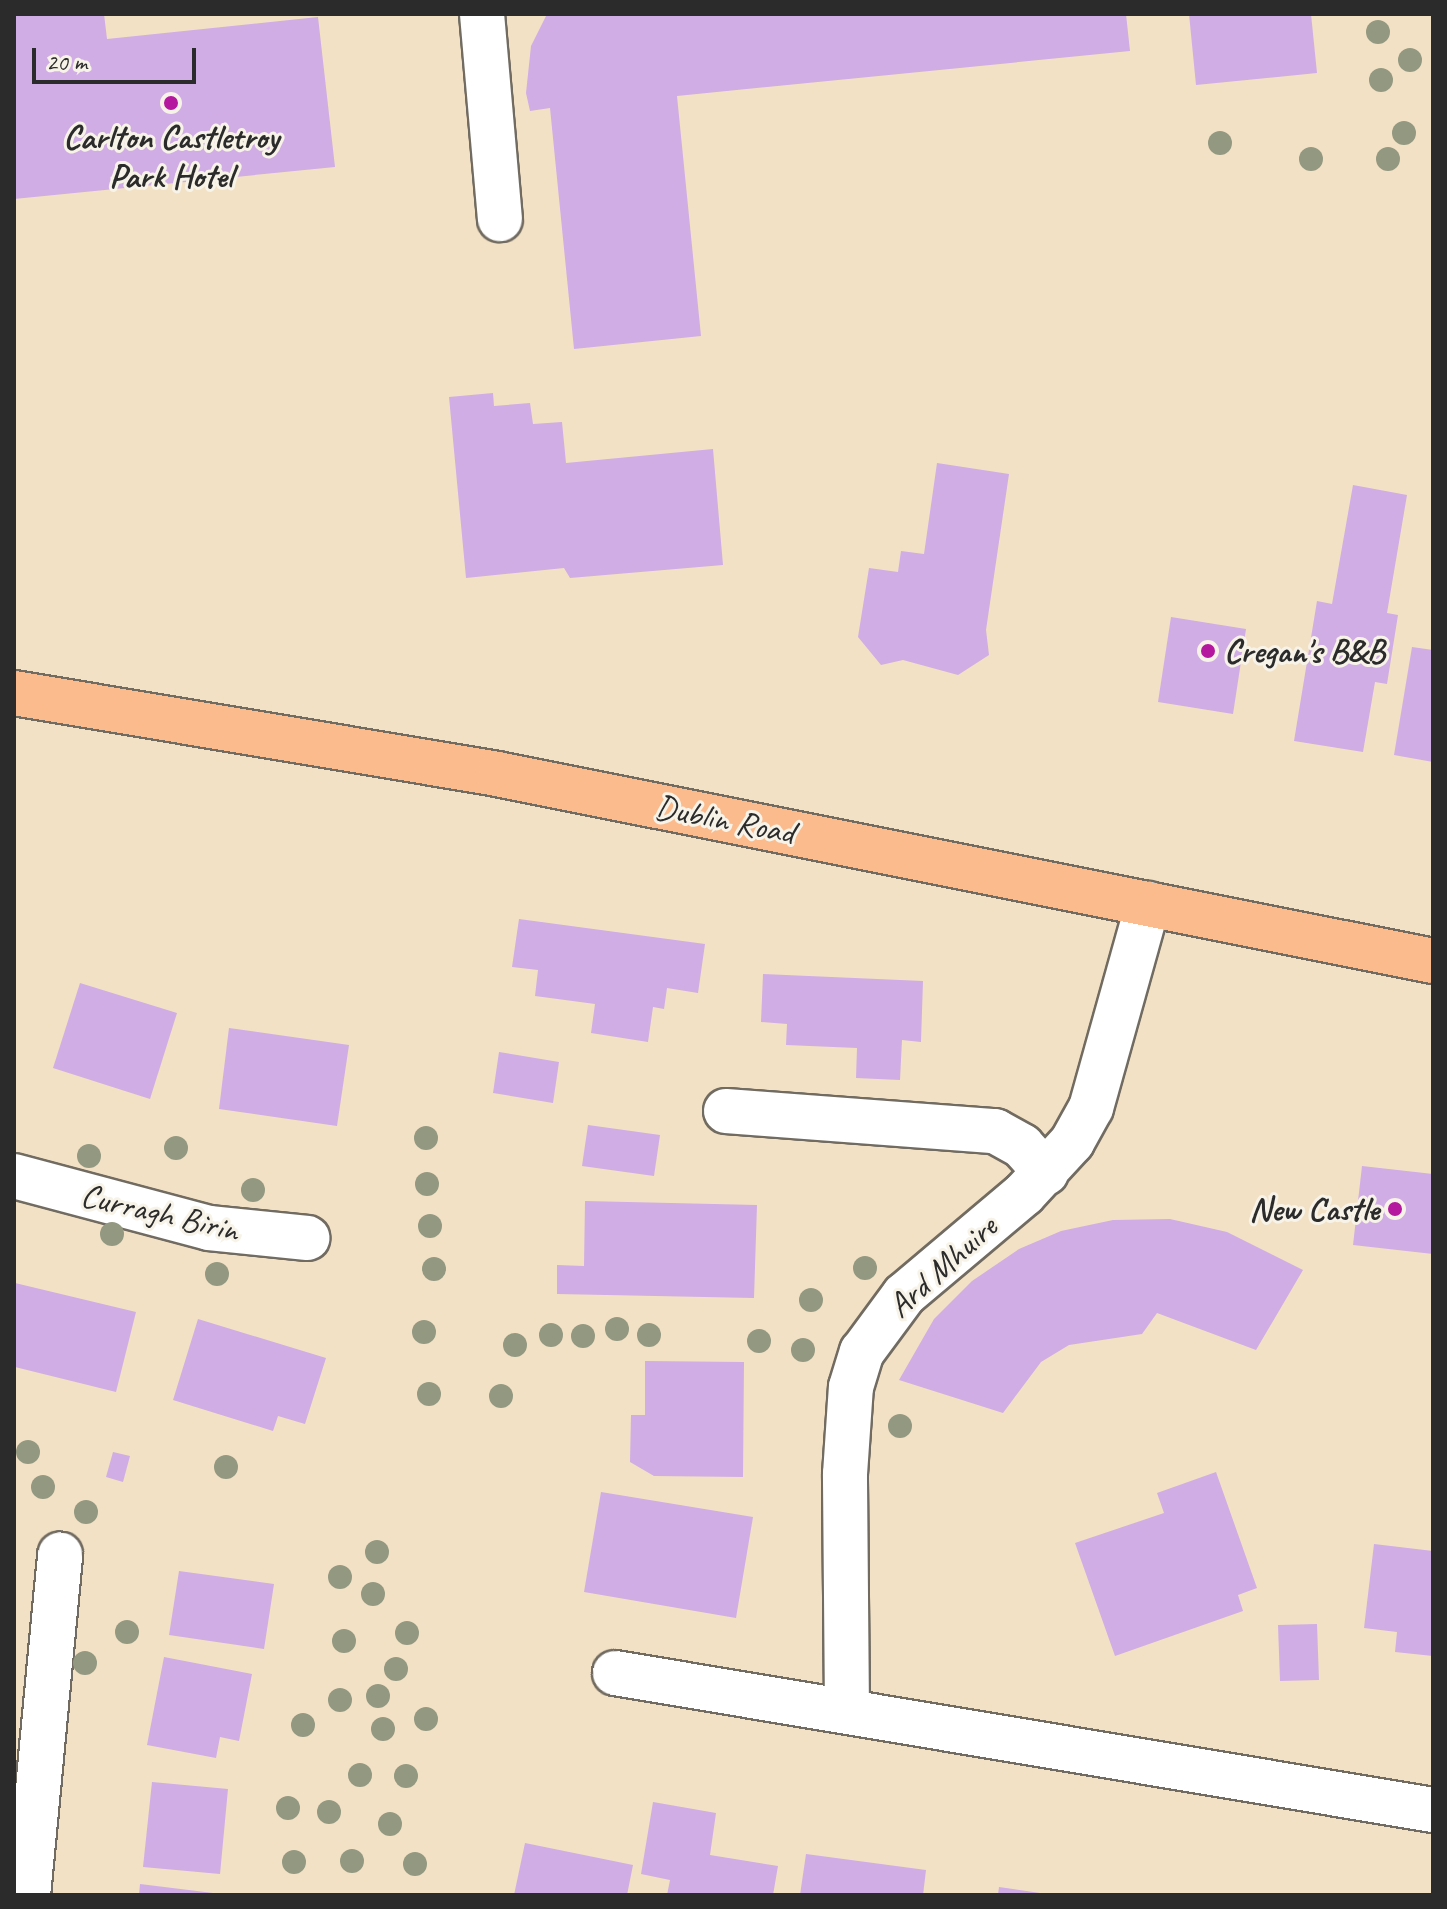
<!DOCTYPE html>
<html>
<head>
<meta charset="utf-8">
<style>
	body { margin:0 }
	#map { position:relative; width:1447px; height:1909px; overflow:hidden; background:#f2e1c5; font-family:Caveat,sans-serif }
	div>[style] { position:absolute }
	[style*='--x'] { left:calc(var(--x)*1px); top:calc(var(--y)*1px); width:calc(var(--w)*1px); rotate:calc(var(--a)*1deg) }
	.building>* { inset:0; background:#d0ade4 }
	.roads { filter:drop-shadow(2px 0 #716b61) drop-shadow(-2px 0 #716b61) drop-shadow(0 2px #716b61) drop-shadow(0 -2px #716b61) }
	.minor>* { height:44px; margin:-22px; padding:0 22px; transform-origin:22px; border-radius:22px; background:#fff }
	.major>* { height:44px; margin:-22px; padding:0 22px; transform-origin:22px; border-radius:22px; background:#fbbb8d }
	.trees>* { width:24px; height:24px; margin:-12px; border-radius:50%; background:#939880 }
	.dots>* { width:22px; height:22px; translate:-50% -50%; box-sizing:border-box; border:4px solid #f7f3e8; border-radius:50% }
	span { translate:-50% -50%; white-space:nowrap; text-align:center; line-height:1.15; -webkit-text-stroke:6px #f7f3e8; paint-order:stroke }
	.poi-label { font-size:34px; color:#2b2b2b; font-weight:700 }
	.left { translate:0 -50%; text-align:left }
	.right { translate:-100% -50%; text-align:right }
	.street-label { font-size:34px; color:#2b2b2b }
	.frame { position:absolute; inset:0; border:16px solid #2b2b2b; pointer-events:none }
	.scale { position:absolute; left:32px; top:48px; width:164px; height:36px; box-sizing:border-box; border:4px solid #2b2b2b; border-top:0; padding-left:10px; font-size:24px; line-height:28px; white-space:nowrap; color:#2b2b2b; -webkit-text-stroke:6px #f7f3e8; paint-order:stroke }
</style>
</head>
<body>
<div id="map">
	<div class="building">
		<div style="clip-path:polygon(14px 14px,104px 14px,107px 39px,318px 17px,335px 167px,14px 199px)"></div>
		<div style="clip-path:polygon(547px 14px,1126px 14px,1130px 51px,677px 96px,701px 336px,574px 349px,550px 108px,530px 111px,526px 93px,531px 46px)"></div>
		<div style="clip-path:polygon(1189px 14px,1311px 14px,1317px 73px,1196px 85px)"></div>
		<div style="clip-path:polygon(493px 393px,494px 406px,530px 403px,533px 424px,562px 422px,566px 463px,713px 449px,723px 565px,570px 578px,564px 568px,466px 578px,449px 397px)"></div>
		<div style="clip-path:polygon(937px 463px,1009px 474px,986px 630px,989px 655px,958px 675px,903px 660px,881px 665px,858px 637px,869px 568px,898px 572px,901px 551px,924px 554px)"></div>
		<div style="clip-path:polygon(1353px 485px,1407px 495px,1387px 613px,1398px 615px,1387px 684px,1375px 682px,1363px 752px,1294px 741px,1317px 601px,1332px 604px)"></div>
		<div style="clip-path:polygon(1171px 617px,1246px 629px,1233px 714px,1158px 702px)"></div>
		<div style="clip-path:polygon(1412px 647px,1433px 650px,1433px 762px,1394px 755px)"></div>
		<div style="clip-path:polygon(519px 919px,705px 944px,698px 993px,667px 988px,664px 1009px,653px 1007px,648px 1042px,591px 1033px,595px 1004px,535px 996px,538px 970px,512px 967px)"></div>
		<div style="clip-path:polygon(763px 974px,923px 981px,921px 1042px,902px 1040px,900px 1080px,856px 1078px,857px 1048px,786px 1045px,787px 1024px,761px 1022px)"></div>
		<div style="clip-path:polygon(80px 983px,177px 1013px,150px 1099px,53px 1068px)"></div>
		<div style="clip-path:polygon(229px 1028px,349px 1045px,337px 1126px,219px 1109px)"></div>
		<div style="clip-path:polygon(499px 1052px,559px 1062px,553px 1103px,493px 1093px)"></div>
		<div style="clip-path:polygon(588px 1125px,660px 1135px,654px 1176px,582px 1166px)"></div>
		<div style="clip-path:polygon(1362px 1166px,1433px 1174px,1433px 1254px,1353px 1245px)"></div>
		<div style="clip-path:polygon(585px 1201px,757px 1205px,754px 1298px,557px 1294px,557px 1265px,584px 1266px)"></div>
		<div style="clip-path:polygon(1170px 1219px,1227px 1232px,1303px 1270px,1256px 1350px,1157px 1313px,1142px 1334px,1069px 1345px,1041px 1362px,1003px 1413px,899px 1380px,934px 1319px,972px 1281px,1019px 1249px,1061px 1231px,1113px 1220px)"></div>
		<div style="clip-path:polygon(15px 1283px,136px 1312px,116px 1392px,15px 1367px)"></div>
		<div style="clip-path:polygon(198px 1319px,326px 1358px,305px 1424px,278px 1416px,273px 1431px,173px 1400px)"></div>
		<div style="clip-path:polygon(645px 1361px,744px 1362px,743px 1477px,654px 1476px,630px 1462px,631px 1415px,645px 1415px)"></div>
		<div style="clip-path:polygon(113px 1452px,130px 1456px,123px 1482px,106px 1477px)"></div>
		<div style="clip-path:polygon(1216px 1472px,1257px 1588px,1238px 1595px,1243px 1611px,1115px 1656px,1075px 1543px,1164px 1513px,1157px 1493px)"></div>
		<div style="clip-path:polygon(601px 1492px,753px 1517px,736px 1618px,584px 1592px)"></div>
		<div style="clip-path:polygon(1374px 1544px,1433px 1551px,1433px 1656px,1395px 1652px,1397px 1632px,1364px 1628px)"></div>
		<div style="clip-path:polygon(179px 1571px,274px 1584px,264px 1649px,169px 1635px)"></div>
		<div style="clip-path:polygon(1317px 1624px,1319px 1680px,1280px 1681px,1278px 1625px)"></div>
		<div style="clip-path:polygon(164px 1657px,252px 1674px,239px 1741px,220px 1737px,216px 1758px,147px 1745px)"></div>
		<div style="clip-path:polygon(152px 1782px,228px 1789px,220px 1874px,143px 1867px)"></div>
		<div style="clip-path:polygon(653px 1802px,716px 1813px,710px 1855px,778px 1866px,773px 1895px,667px 1895px,670px 1880px,641px 1874px)"></div>
		<div style="clip-path:polygon(525px 1843px,633px 1865px,627px 1895px,514px 1895px)"></div>
		<div style="clip-path:polygon(806px 1854px,926px 1870px,923px 1895px,800px 1895px)"></div>
		<div style="clip-path:polygon(140px 1884px,213px 1893px,213px 1895px,139px 1895px)"></div>
		<div style="clip-path:polygon(999px 1887px,1040px 1893px,1040px 1895px,998px 1895px)"></div>
	</div>
	<div class="roads">
		<div class="minor">
			<div style="--x:482;--y:14;--w:206;--a:85"></div>
			<div style="--x:726;--y:1111;--w:270;--a:4.3"></div>
			<div style="--x:995;--y:1131;--w:31;--a:29"></div>
			<div style="--x:1022;--y:1146;--w:36;--a:48"></div>
			<div style="--x:14;--y:1176;--w:202;--a:14.9"></div>
			<div style="--x:209;--y:1228;--w:99;--a:5.8"></div>
			<div style="--x:615;--y:1673;--w:829;--a:9.51"></div>
			<div style="--x:847;--y:1710;--w:236;--a:-90.5"></div>
			<div style="--x:845;--y:1474;--w:87;--a:-86.1"></div>
			<div style="--x:851;--y:1387;--w:37;--a:-73"></div>
			<div style="--x:862;--y:1352;--w:71;--a:-53.6"></div>
			<div style="--x:904;--y:1295;--w:157;--a:-40.1"></div>
			<div style="--x:1024;--y:1194;--w:71;--a:-47.3"></div>
			<div style="--x:1072;--y:1142;--w:39;--a:-61"></div>
			<div style="--x:1091;--y:1108;--w:212;--a:-74.4"></div>
			<div style="--x:28;--y:1895;--w:342;--a:-84.6"></div>
		</div>
		<div class="major">
			<div style="--x:14;--y:693;--w:490;--a:9.5"></div>
			<div style="--x:497;--y:774;--w:954;--a:11.3"></div>
		</div>
	</div>
	<div class="trees">
		<div style="left:1378px;top:32px"></div>
		<div style="left:1410px;top:60px"></div>
		<div style="left:1381px;top:80px"></div>
		<div style="left:1404px;top:133px"></div>
		<div style="left:1220px;top:143px"></div>
		<div style="left:1311px;top:159px"></div>
		<div style="left:1388px;top:159px"></div>
		<div style="left:426px;top:1138px"></div>
		<div style="left:176px;top:1148px"></div>
		<div style="left:89px;top:1156px"></div>
		<div style="left:427px;top:1184px"></div>
		<div style="left:253px;top:1190px"></div>
		<div style="left:430px;top:1226px"></div>
		<div style="left:112px;top:1234px"></div>
		<div style="left:865px;top:1268px"></div>
		<div style="left:434px;top:1269px"></div>
		<div style="left:217px;top:1274px"></div>
		<div style="left:811px;top:1300px"></div>
		<div style="left:617px;top:1329px"></div>
		<div style="left:424px;top:1332px"></div>
		<div style="left:551px;top:1335px"></div>
		<div style="left:649px;top:1335px"></div>
		<div style="left:583px;top:1336px"></div>
		<div style="left:759px;top:1341px"></div>
		<div style="left:515px;top:1345px"></div>
		<div style="left:803px;top:1350px"></div>
		<div style="left:429px;top:1394px"></div>
		<div style="left:501px;top:1396px"></div>
		<div style="left:900px;top:1426px"></div>
		<div style="left:28px;top:1452px"></div>
		<div style="left:226px;top:1467px"></div>
		<div style="left:43px;top:1487px"></div>
		<div style="left:86px;top:1512px"></div>
		<div style="left:377px;top:1552px"></div>
		<div style="left:340px;top:1577px"></div>
		<div style="left:373px;top:1594px"></div>
		<div style="left:127px;top:1632px"></div>
		<div style="left:407px;top:1633px"></div>
		<div style="left:344px;top:1641px"></div>
		<div style="left:85px;top:1663px"></div>
		<div style="left:396px;top:1669px"></div>
		<div style="left:378px;top:1696px"></div>
		<div style="left:340px;top:1700px"></div>
		<div style="left:426px;top:1719px"></div>
		<div style="left:303px;top:1725px"></div>
		<div style="left:383px;top:1729px"></div>
		<div style="left:360px;top:1775px"></div>
		<div style="left:406px;top:1776px"></div>
		<div style="left:288px;top:1808px"></div>
		<div style="left:329px;top:1812px"></div>
		<div style="left:390px;top:1824px"></div>
		<div style="left:352px;top:1861px"></div>
		<div style="left:294px;top:1862px"></div>
		<div style="left:415px;top:1864px"></div>
	</div>
	<div class="dots">
		<div style="left:171px;top:103px;background:#b5179e"></div>
		<div style="left:1208px;top:651px;background:#b5179e"></div>
		<div style="left:1395px;top:1209px;background:#b5179e"></div>
	</div>
	<div class="poi-label">
		<span style="left:171px;top:156px">Carlton Castletroy<br>Park Hotel</span>
		<span class="left" style="left:1224px;top:651px">Cregan's B&amp;B</span>
		<span class="right" style="left:1379px;top:1209px">New Castle</span>
	</div>
	<div class="street-label">
		<span style="left:725px;top:819px;rotate:11deg">Dublin Road</span>
		<span style="left:160px;top:1212px;rotate:13deg">Curragh Birin</span>
		<span style="left:942px;top:1266px;rotate:-42deg">Ard Mhuire</span>
	</div>
	<div class="frame"></div>
	<div class="scale">20 m</div>
</div>
</body>
</html>
